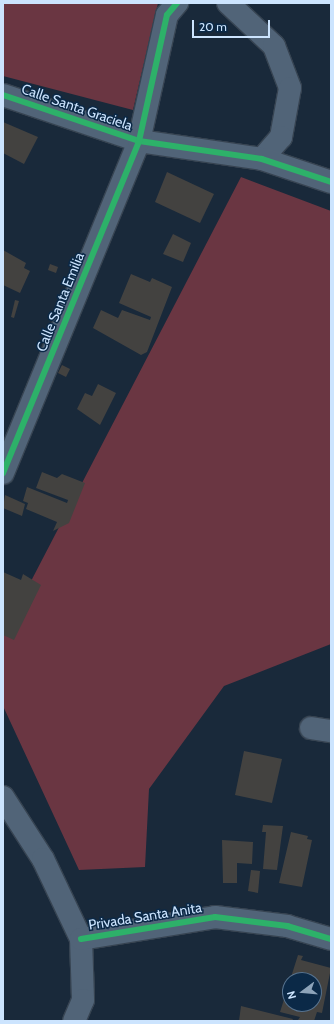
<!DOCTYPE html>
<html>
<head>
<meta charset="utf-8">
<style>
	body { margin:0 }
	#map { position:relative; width:334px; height:1024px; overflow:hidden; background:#19293a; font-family:Cabin,sans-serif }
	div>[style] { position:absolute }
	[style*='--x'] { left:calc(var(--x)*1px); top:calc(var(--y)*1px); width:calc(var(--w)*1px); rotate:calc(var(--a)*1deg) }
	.green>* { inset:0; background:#6a3642 }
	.building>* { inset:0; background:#434240 }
	.roads { filter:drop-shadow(1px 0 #374452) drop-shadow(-1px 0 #374452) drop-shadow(0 1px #374452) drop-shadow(0 -1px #374452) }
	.minor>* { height:22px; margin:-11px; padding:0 11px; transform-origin:11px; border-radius:11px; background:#516478 }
	.cycleway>* { height:6px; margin:-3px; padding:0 3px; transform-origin:3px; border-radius:3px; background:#2db169 }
	span { translate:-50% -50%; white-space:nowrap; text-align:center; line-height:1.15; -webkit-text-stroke:3px #0b2947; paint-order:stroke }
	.street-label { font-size:14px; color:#cce4fe }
	.frame { position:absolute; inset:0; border:4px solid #cce4fe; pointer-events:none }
	.north { position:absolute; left:282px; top:972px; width:40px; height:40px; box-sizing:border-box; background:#0b2947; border:1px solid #587490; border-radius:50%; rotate:254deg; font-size:11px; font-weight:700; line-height:16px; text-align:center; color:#cce4fe }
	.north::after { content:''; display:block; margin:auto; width:14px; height:18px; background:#8da3b9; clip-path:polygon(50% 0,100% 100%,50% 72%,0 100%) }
	.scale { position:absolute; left:192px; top:20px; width:78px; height:18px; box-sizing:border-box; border:2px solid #cce4fe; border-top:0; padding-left:5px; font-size:12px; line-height:14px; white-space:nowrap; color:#cce4fe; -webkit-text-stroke:3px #0b2947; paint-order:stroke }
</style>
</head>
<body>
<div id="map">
	<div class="green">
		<div style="clip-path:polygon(3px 3px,158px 3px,133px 110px,3px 76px)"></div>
		<div style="clip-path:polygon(241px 177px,331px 211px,331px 644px,224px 686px,149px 789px,145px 867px,79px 870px,3px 706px,3px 635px)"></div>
	</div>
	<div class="building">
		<div style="clip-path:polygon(3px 122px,38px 137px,24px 164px,3px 153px)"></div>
		<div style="clip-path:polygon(167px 172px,214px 194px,200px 223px,155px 202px)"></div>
		<div style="clip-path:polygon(173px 234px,191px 243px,183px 262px,163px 254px)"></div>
		<div style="clip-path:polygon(3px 250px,26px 263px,24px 268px,30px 271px,20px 293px,3px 285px)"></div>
		<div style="clip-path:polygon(50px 264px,58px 267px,56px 273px,48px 270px)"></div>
		<div style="clip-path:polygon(131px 274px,150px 282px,152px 278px,172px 287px,147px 352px,141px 355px,93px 328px,101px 310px,118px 318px,122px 310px,150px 320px,151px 317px,119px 303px)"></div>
		<div style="clip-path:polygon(15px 300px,19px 301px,14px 318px,11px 317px)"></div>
		<div style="clip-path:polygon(62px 365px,70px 369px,66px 377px,58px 373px)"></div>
		<div style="clip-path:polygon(98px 384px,116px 393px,100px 425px,77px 409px,85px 393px,92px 396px)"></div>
		<div style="clip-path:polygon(42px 472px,57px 478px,62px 474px,85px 483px,69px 523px,53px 531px,57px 522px,26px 509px,28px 503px,23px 501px,27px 487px,67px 503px,68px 500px,36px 488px)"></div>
		<div style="clip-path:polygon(5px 495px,25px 504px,22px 516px,3px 508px)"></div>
		<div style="clip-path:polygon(3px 572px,21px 580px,23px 574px,41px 585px,14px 640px,3px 635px)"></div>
		<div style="clip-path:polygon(244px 751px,282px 759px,272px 803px,235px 795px)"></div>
		<div style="clip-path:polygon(263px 825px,283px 826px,277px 870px,263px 869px,266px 832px,262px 832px)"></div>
		<div style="clip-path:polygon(291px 832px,308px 836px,307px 839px,312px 840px,302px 887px,279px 883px)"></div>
		<div style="clip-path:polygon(222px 840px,253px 842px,252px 864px,237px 863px,237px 883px,223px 883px)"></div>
		<div style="clip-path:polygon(251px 870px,260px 871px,258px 893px,248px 891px)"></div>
		<div style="clip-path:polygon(evenodd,298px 955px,303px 956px,301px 960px,331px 968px,322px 1013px,317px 1012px,314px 1021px,298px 1020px,300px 1017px,280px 1012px,298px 955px,290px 980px,314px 980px,314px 1004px,290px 1004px,290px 980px)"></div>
		<div style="clip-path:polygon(241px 1006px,293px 1019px,292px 1021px,239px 1021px)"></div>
	</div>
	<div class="roads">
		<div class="minor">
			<div style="--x:228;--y:3;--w:63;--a:43.1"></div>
			<div style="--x:274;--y:46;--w:45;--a:69.1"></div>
			<div style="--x:290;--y:88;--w:50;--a:100.4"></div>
			<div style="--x:281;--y:137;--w:29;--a:131"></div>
			<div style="--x:3;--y:95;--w:144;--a:18.7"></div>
			<div style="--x:139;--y:141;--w:124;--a:8.3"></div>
			<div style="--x:262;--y:159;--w:73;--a:18.4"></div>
			<div style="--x:3;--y:473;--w:359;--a:-67.7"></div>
			<div style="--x:139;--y:141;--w:129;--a:-77.5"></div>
			<div style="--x:167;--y:15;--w:16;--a:-50"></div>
			<div style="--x:311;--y:728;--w:20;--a:9"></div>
			<div style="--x:3;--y:797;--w:74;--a:57.2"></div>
			<div style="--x:43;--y:859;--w:89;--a:64.6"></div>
			<div style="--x:81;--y:939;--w:61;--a:88.1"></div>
			<div style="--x:83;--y:1000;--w:23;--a:113"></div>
			<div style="--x:81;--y:939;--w:136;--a:-9.3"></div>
			<div style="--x:215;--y:917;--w:73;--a:7.1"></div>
			<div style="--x:287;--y:926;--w:46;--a:16.5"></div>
		</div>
	</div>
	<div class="cycleway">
		<div style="--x:3;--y:95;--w:144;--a:18.7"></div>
		<div style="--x:139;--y:141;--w:124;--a:8.3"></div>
		<div style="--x:262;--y:159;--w:73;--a:18.4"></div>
		<div style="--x:3;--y:473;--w:359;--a:-67.7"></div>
		<div style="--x:139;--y:141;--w:129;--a:-77.5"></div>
		<div style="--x:167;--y:15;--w:16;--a:-50"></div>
		<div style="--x:81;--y:939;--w:136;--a:-9.3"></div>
		<div style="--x:215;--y:917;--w:73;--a:7.1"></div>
		<div style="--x:287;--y:926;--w:46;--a:16.5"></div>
	</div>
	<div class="street-label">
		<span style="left:77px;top:107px;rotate:19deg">Calle Santa Graciela</span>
		<span style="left:60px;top:302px;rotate:-68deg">Calle Santa Emilia</span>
		<span style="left:145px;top:916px;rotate:-9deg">Privada Santa Anita</span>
	</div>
	<div class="frame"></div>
	<div class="north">N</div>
	<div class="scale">20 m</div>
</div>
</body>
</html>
